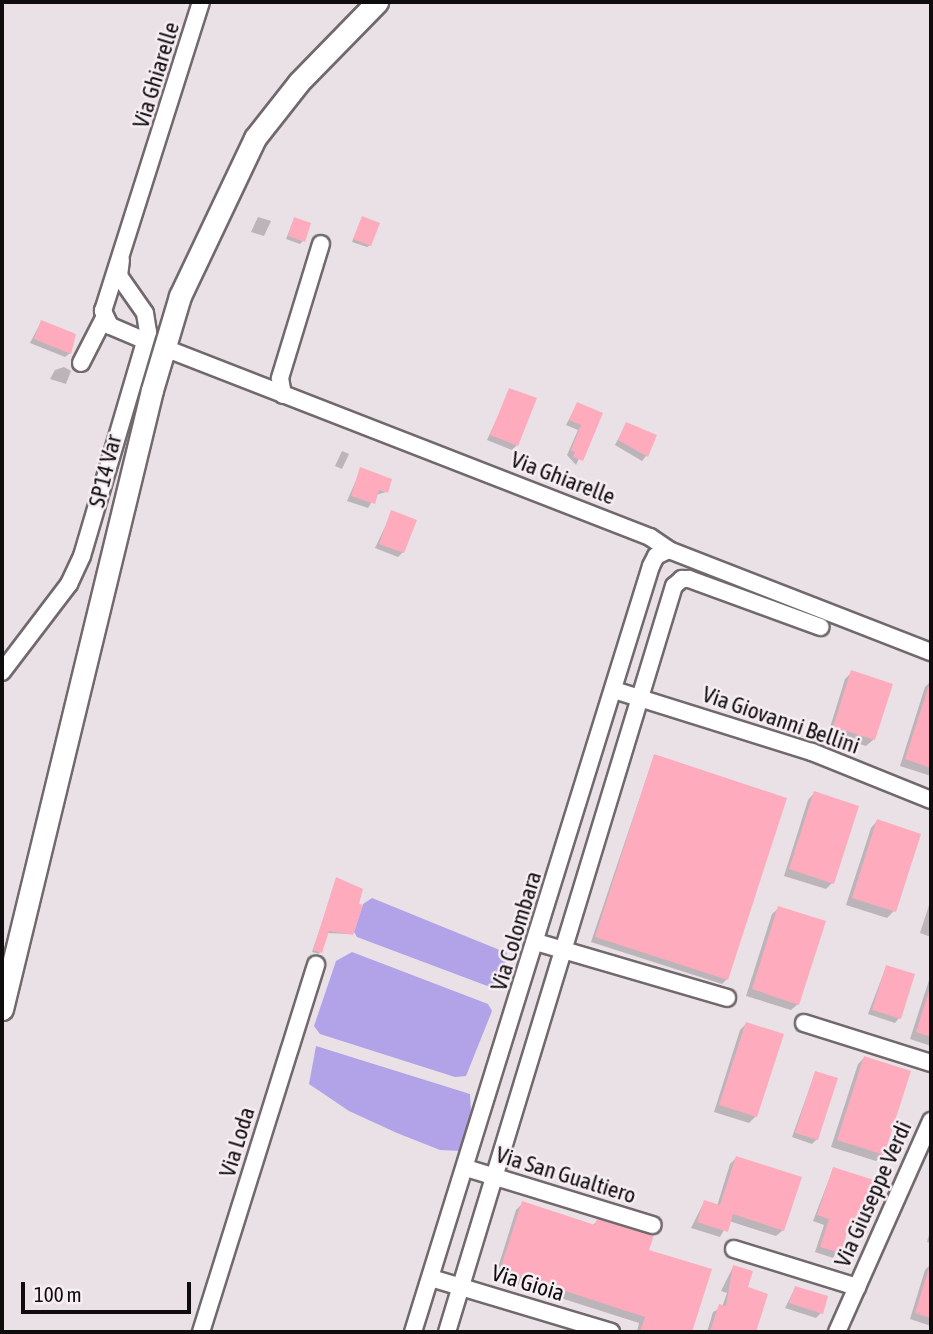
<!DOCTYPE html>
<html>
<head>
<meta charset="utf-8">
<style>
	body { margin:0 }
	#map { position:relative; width:933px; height:1334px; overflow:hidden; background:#eae1e6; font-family:"Asap Condensed",sans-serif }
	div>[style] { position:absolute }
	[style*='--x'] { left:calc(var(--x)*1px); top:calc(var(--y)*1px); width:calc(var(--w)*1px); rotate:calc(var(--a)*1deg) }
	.water>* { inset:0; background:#b2a2e8 }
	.shadow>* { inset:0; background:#0003 }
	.building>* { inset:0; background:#feabbe }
	.roads { filter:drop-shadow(2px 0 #71696d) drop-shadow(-2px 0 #71696d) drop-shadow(0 2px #71696d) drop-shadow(0 -2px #71696d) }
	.minor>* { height:16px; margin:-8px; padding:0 8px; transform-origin:8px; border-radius:8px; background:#fff }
	.major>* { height:21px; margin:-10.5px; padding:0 10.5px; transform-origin:10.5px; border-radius:10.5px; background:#fff }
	span { translate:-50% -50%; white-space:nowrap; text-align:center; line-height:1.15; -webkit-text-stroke:5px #f7eef4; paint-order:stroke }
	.street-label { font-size:23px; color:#0e0c0d }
	.frame { position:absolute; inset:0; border:4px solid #0e0c0d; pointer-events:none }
	.scale { position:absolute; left:21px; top:1282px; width:170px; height:32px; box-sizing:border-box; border:4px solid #0e0c0d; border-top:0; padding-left:9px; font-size:21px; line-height:24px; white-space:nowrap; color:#0e0c0d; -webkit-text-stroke:5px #f7eef4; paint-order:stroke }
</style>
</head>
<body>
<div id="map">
	<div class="water">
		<div style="clip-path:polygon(372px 898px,507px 953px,502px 980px,490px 987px,357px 937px,354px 932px,363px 904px)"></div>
		<div style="clip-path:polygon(352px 952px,488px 1004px,492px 1011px,466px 1076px,455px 1077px,320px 1034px,314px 1026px,336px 961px)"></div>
		<div style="clip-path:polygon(316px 1046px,470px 1094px,471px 1113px,461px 1151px,440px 1150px,397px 1133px,349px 1111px,309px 1084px)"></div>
	</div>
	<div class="shadow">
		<div style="clip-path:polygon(258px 217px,271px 221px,264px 236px,251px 232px)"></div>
		<div style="clip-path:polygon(362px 218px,370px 245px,367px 247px,352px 242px)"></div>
		<div style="clip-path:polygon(294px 219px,303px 241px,300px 244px,286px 239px)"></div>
		<div style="clip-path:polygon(41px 322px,70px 353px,65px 357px,30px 343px)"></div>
		<div style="clip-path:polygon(64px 367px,71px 371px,66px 384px,50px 379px,55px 370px)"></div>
		<div style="clip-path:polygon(510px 390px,517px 445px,512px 450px,487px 440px)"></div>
		<div style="clip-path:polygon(577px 404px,600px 414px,576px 465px,567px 455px,578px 430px,566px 425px)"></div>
		<div style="clip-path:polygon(626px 424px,646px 456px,642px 461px,615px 445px)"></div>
		<div style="clip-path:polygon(342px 451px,349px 454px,342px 469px,335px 466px)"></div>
		<div style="clip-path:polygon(361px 469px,386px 492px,376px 495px,368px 508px,347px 501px)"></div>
		<div style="clip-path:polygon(392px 512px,403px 552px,398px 557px,375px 548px)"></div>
		<div style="clip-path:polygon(852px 672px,890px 685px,873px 740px,866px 746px,828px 734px,845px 679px)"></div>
		<div style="clip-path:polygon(931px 681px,931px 776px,900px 766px,925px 687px)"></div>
		<div style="clip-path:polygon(654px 756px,727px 979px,722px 984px,591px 942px)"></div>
		<div style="clip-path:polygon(814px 793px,832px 883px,826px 889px,784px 876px,808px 800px)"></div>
		<div style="clip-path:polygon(877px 821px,894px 911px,887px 918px,846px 905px,871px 828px)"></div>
		<div style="clip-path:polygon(337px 879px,351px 934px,327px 933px,319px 954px,312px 952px)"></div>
		<div style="clip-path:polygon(931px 899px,931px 937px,920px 933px)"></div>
		<div style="clip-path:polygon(779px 908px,798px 1004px,791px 1010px,746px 996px,772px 914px)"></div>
		<div style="clip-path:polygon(886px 967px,899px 1018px,895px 1023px,868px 1014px)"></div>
		<div style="clip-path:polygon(931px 974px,931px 1046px,910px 1039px)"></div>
		<div style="clip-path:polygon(746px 1024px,756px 1116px,749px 1123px,714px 1112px,740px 1030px)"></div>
		<div style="clip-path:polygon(864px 1058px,883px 1155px,876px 1161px,831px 1147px,858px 1064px)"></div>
		<div style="clip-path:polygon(815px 1073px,817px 1139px,812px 1144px,792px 1137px)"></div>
		<div style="clip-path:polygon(736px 1158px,783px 1230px,776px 1236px,729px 1221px,720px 1237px,691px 1228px,704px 1202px,717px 1206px,730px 1164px)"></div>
		<div style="clip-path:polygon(833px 1169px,860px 1228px,854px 1234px,846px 1232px,833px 1258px,815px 1252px,824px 1225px,813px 1221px)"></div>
		<div style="clip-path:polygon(523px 1203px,592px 1226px,597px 1221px,647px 1251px,709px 1270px,690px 1332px,637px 1332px,639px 1323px,495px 1277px,516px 1210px)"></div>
		<div style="clip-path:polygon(931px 1228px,931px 1243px,927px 1242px)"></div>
		<div style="clip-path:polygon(931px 1264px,931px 1326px,910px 1319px,925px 1270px)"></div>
		<div style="clip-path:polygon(733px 1267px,745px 1288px,766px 1295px,754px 1332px,707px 1332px,713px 1312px,722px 1307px,727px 1293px,721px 1291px)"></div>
		<div style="clip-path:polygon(795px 1288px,821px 1313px,816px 1318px,785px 1308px)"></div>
	</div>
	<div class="building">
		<div style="clip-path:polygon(362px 216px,380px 223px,371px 246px,353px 239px)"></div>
		<div style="clip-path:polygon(294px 217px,311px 223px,305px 242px,288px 236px)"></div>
		<div style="clip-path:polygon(41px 320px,76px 334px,71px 354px,34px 339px)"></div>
		<div style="clip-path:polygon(509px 388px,537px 398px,518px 446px,490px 435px)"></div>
		<div style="clip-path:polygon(577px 402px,603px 413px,583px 461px,573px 457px,575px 452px,571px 450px,581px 425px,569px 420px)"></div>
		<div style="clip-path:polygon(626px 422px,657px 435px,648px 457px,618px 440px)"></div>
		<div style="clip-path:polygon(360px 467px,392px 479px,388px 493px,379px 490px,375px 504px,351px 496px)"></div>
		<div style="clip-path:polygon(391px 510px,417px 520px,404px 553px,379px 544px)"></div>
		<div style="clip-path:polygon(851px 670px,893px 684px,875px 740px,833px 727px)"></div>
		<div style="clip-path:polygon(929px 685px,931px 685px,931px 768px,905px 759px)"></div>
		<div style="clip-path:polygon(654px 754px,787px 798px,728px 980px,595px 937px)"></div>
		<div style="clip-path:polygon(814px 791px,859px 806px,834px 884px,789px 869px)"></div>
		<div style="clip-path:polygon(877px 819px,921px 834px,896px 912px,852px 898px)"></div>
		<div style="clip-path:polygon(336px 877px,363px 889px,359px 904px,363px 905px,353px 935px,329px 931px,322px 953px,313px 950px)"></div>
		<div style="clip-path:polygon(778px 906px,826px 921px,799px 1005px,752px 989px)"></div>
		<div style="clip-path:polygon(886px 965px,915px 974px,901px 1019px,872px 1010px)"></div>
		<div style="clip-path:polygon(929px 991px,931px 991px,931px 1037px,916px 1032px)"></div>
		<div style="clip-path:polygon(746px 1022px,784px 1034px,757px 1117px,719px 1105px)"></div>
		<div style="clip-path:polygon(864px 1056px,911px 1071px,884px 1155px,837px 1140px)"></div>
		<div style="clip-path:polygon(815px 1071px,838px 1078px,818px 1140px,795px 1133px)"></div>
		<div style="clip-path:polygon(736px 1156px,802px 1177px,784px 1231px,733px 1214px,728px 1232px,697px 1222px,704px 1200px,720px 1205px)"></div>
		<div style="clip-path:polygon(833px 1167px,877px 1181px,862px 1229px,849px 1225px,841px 1253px,820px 1247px,829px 1219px,817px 1215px)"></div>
		<div style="clip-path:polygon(522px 1201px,595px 1225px,597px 1219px,654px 1235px,649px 1250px,712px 1269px,692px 1332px,640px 1332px,645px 1317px,500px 1270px)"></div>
		<div style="clip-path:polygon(733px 1265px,753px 1271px,748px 1287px,768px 1294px,756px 1332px,710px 1332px,719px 1304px,726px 1306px)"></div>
		<div style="clip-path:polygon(929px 1268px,931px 1268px,931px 1318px,915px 1313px)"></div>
		<div style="clip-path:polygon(795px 1286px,828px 1296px,823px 1314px,789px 1303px)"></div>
	</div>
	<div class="roads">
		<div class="minor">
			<div style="--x:141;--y:339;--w:34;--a:-157"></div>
			<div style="--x:110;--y:326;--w:17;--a:-115"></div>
			<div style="--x:103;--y:311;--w:324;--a:-72.4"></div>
			<div style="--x:175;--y:352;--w:510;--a:21.28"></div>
			<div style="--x:650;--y:537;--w:23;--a:34"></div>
			<div style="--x:669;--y:550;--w:281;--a:21.3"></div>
			<div style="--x:81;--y:363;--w:51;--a:-62.9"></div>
			<div style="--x:283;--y:395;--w:17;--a:-100"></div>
			<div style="--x:280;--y:378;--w:140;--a:-73"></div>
			<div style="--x:2;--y:672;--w:111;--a:-52.7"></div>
			<div style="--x:69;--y:584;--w:31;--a:-65"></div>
			<div style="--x:82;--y:556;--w:234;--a:-73.6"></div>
			<div style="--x:148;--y:332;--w:19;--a:-99"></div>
			<div style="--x:145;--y:313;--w:45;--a:-125.1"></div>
			<div style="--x:119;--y:276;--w:16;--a:-83"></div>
			<div style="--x:614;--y:690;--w:207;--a:17.4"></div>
			<div style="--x:812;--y:752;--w:128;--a:22"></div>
			<div style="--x:536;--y:942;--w:199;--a:16.3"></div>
			<div style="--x:804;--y:1023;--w:133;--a:17.5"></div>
			<div style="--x:466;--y:1168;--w:195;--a:17"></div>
			<div style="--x:734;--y:1249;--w:129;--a:17.2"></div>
			<div style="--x:431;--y:1278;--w:188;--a:16.7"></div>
			<div style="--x:201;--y:1332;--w:385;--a:-72.6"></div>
			<div style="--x:413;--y:1332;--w:802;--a:-72.74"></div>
			<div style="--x:651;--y:566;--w:11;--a:-63"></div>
			<div style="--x:656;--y:556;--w:14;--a:-25"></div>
			<div style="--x:447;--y:1332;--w:780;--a:-73.08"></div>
			<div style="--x:674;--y:586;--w:11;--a:-41"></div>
			<div style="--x:682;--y:579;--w:7;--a:0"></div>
			<div style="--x:689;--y:579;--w:140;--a:20.1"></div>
			<div style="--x:837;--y:1332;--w:231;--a:-66"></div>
		</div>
		<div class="major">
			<div style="--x:2;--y:1009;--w:637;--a:-76.38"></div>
			<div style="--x:152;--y:390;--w:98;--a:-73.4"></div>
			<div style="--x:180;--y:296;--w:175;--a:-64.6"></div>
			<div style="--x:255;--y:138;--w:71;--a:-51.8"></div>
			<div style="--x:299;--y:82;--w:112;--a:-45.7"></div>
		</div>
	</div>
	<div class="street-label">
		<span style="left:156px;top:75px;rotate:-73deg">Via Ghiarelle</span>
		<span style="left:105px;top:471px;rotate:-76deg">SP14 Var</span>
		<span style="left:563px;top:478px;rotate:21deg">Via Ghiarelle</span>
		<span style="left:781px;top:720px;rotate:19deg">Via Giovanni Bellini</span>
		<span style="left:516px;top:931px;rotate:-73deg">Via Colombara</span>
		<span style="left:237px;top:1142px;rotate:-73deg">Via Loda</span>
		<span style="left:566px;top:1175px;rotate:17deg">Via San Gualtiero</span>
		<span style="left:873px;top:1194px;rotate:-66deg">Via Giuseppe Verdi</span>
		<span style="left:528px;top:1283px;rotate:17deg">Via Gioia</span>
	</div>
	<div class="frame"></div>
	<div class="scale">100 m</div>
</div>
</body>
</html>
